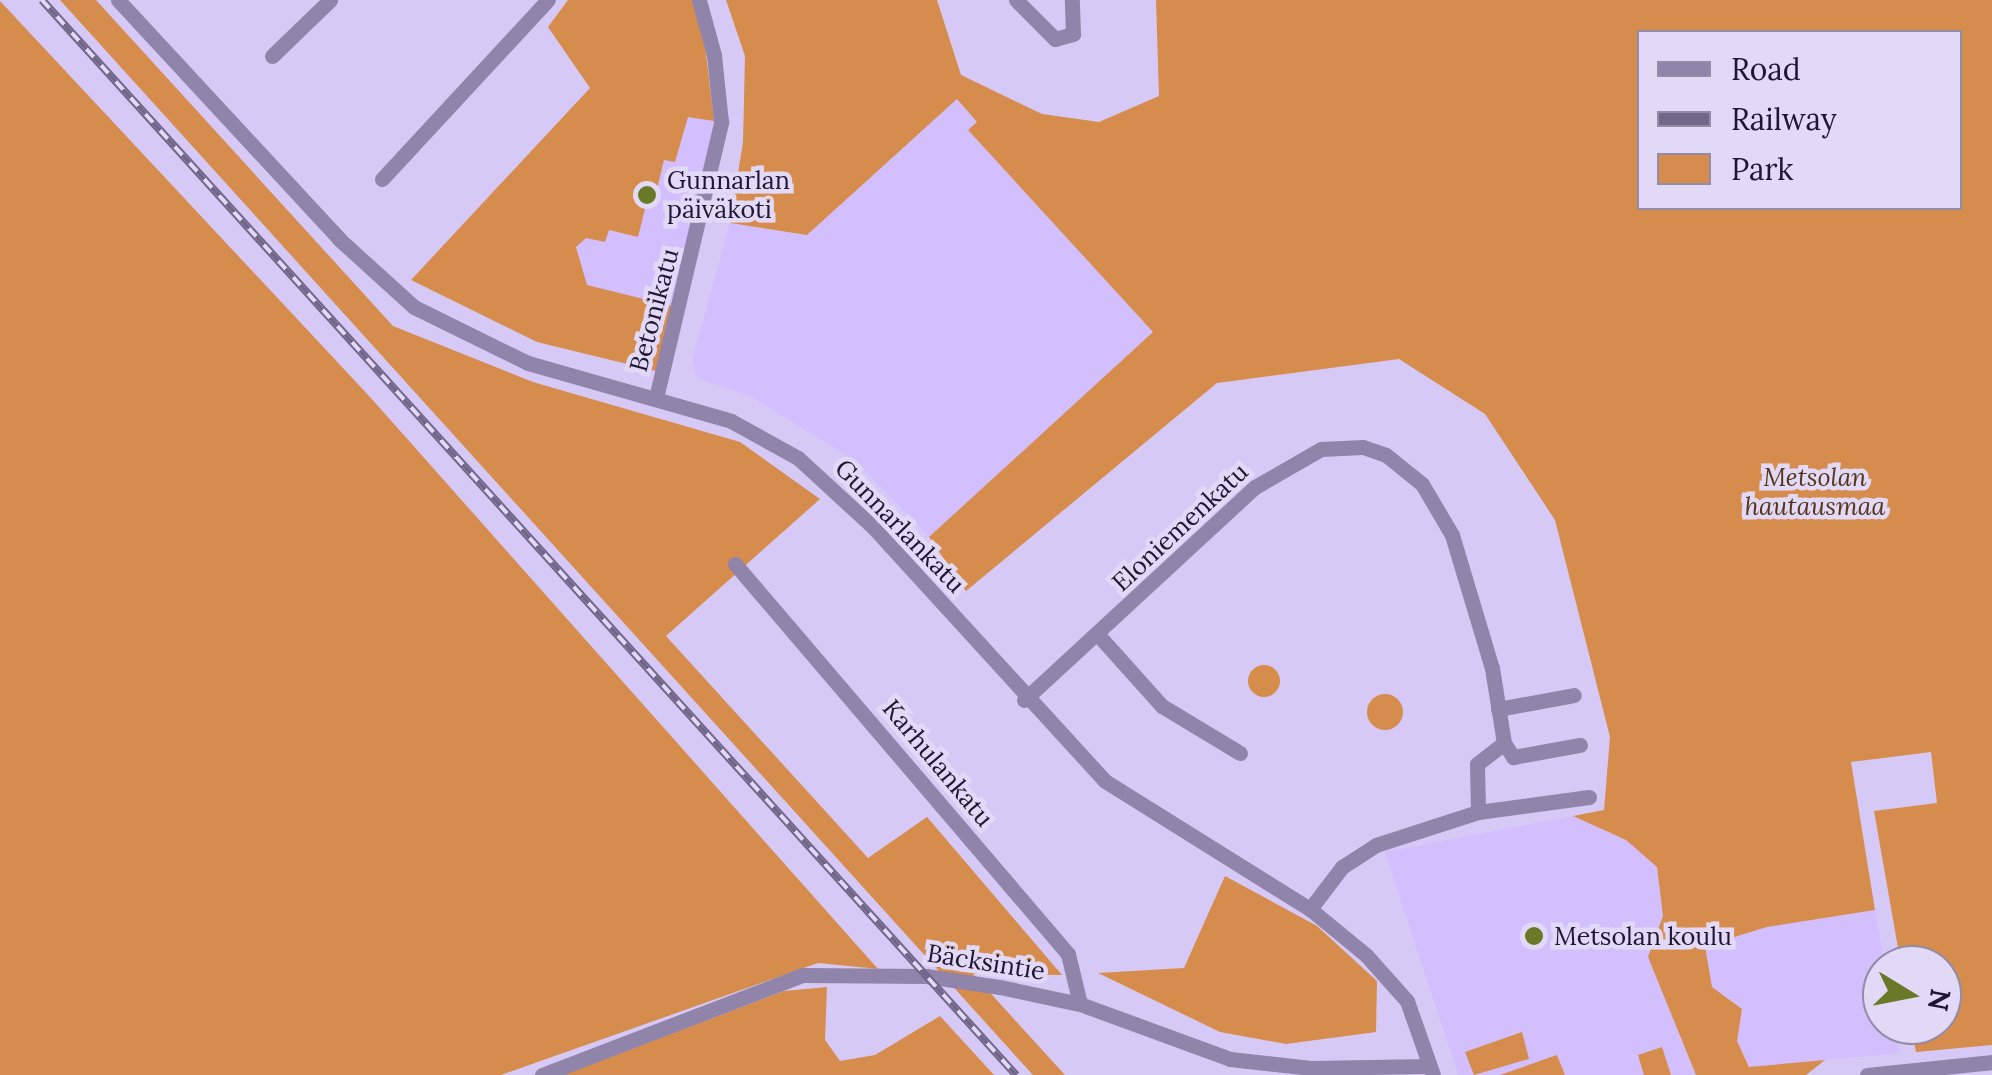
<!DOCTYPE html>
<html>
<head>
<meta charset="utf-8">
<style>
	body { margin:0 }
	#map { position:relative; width:1992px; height:1075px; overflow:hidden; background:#d7c9f5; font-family:Lora,serif }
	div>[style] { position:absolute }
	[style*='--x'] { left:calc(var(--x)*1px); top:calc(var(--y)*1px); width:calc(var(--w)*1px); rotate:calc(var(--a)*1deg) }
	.built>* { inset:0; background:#d3befe }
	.green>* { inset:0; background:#d68c4d }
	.round { border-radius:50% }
	.minor>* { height:15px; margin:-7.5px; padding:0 7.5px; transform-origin:7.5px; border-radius:7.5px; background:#9084aa }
	.rail>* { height:8px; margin-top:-4px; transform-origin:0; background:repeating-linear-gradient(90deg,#e2d9f6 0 11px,#726689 0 22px); box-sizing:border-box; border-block:2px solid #726689 }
	.dots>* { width:28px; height:28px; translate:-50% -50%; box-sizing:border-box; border:5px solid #e2d9f6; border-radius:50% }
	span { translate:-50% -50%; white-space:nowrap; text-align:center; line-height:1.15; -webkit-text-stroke:9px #e2d9f6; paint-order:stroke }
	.poi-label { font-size:25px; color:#201631 }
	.left { translate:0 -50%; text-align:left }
	.street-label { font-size:25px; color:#201631 }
	.park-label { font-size:25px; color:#563519; font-style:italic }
	.legend { position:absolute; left:1637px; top:30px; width:325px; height:180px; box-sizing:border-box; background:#e2d9f6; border:2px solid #948ba7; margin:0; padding:12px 18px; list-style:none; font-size:30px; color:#201631 }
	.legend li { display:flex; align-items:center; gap:20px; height:50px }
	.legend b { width:50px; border:2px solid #948ba7 }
	.north { position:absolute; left:1862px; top:945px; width:100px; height:100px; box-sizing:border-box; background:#e2d9f6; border:2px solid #948ba7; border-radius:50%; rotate:100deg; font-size:28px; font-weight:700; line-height:40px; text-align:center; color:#201631 }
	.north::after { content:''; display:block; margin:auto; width:35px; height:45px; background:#6a7927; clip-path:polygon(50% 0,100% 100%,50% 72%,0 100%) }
</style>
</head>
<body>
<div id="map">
	<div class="built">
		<div style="clip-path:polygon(957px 99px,977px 122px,968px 130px,1153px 332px,929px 537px,857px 462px,752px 397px,697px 378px,692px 360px,730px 223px,807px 235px)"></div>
		<div style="clip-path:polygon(673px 114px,714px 121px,672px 306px,586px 285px,576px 247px)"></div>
		<div style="clip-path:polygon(1573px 816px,1626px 840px,1657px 867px,1663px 916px,1648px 957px,1696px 1075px,1458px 1075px,1385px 852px)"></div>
		<div style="clip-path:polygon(1875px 910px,1885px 965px,1882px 1025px,1895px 1025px,1900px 1053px,1750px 1067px,1737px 1041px,1742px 1009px,1712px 987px,1705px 946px,1767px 927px)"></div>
	</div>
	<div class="green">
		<div style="clip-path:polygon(60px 0,96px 0,393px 326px,533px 382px,740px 442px,820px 499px,666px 636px,868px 858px,927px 817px,1062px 975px,973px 974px,1065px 1075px,1033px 1075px)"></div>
		<div style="clip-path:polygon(568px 0,692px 0,705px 45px,714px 121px,688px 117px,675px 162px,664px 160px,654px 202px,647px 201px,638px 237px,609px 230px,605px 242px,586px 238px,576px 247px,587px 285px,672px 306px,656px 371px,537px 342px,411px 280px,590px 88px,548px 27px)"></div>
		<div style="clip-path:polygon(evenodd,726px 0,937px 0,961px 75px,1042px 114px,1099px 122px,1159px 96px,1156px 0,1992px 0,1992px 1045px,1916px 1052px,1911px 1025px,1942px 1025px,1942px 965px,1901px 965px,1874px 811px,1937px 803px,1931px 752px,1851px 762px,1875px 910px,1767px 927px,1705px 946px,1712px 987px,1742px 1009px,1737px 1041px,1749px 1067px,1825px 1060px,1806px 1075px,1696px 1075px,1648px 957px,1663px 916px,1657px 867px,1626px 840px,1573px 816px,1604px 810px,1610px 737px,1555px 520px,1485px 414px,1399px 359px,1217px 383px,966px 591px,929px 537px,1153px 332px,968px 130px,977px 122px,957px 99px,807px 235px,730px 223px,743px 142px,745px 56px,726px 0,1640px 32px,1960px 32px,1960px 208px,1640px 208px,1640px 32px)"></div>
		<div style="clip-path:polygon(0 1px,370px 397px,878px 969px,818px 963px,501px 1075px,0 1075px)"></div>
		<div class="round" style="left:1248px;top:665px;width:32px;height:32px"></div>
		<div class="round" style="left:1367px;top:694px;width:36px;height:36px"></div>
		<div style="clip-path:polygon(1225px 876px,1317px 926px,1377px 981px,1376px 1032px,1286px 1044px,1220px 1032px,1098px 973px,1184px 968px)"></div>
		<div style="clip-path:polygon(827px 987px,825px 1040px,840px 1061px,875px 1055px,940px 1016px,994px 1075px,563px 1075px,784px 991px)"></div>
		<div style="clip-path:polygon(1522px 1032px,1529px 1059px,1474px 1075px,1465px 1052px)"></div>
		<div style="clip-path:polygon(1662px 1047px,1671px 1075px,1644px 1075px,1638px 1055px)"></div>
		<div style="clip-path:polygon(1557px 1055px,1565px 1075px,1500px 1075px)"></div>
	</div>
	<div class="minor">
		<div style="--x:118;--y:0;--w:326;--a:47.2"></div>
		<div style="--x:339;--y:239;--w:101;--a:42.2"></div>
		<div style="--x:414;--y:307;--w:127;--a:26.2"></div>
		<div style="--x:528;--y:363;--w:211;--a:15.9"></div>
		<div style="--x:731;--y:421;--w:77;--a:28.9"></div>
		<div style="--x:798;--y:458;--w:102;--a:42.6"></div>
		<div style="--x:873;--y:527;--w:344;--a:47.6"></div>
		<div style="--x:1105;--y:781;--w:242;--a:32"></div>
		<div style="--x:1310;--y:909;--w:72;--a:39.4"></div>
		<div style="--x:1366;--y:955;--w:62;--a:48.3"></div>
		<div style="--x:1407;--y:1001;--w:78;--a:70.6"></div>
		<div style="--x:1016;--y:0;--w:55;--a:45"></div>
		<div style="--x:1055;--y:39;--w:19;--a:-16"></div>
		<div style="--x:1073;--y:34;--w:34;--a:-92"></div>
		<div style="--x:272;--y:56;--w:81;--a:-44"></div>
		<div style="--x:382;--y:179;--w:244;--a:-47.2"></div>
		<div style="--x:656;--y:398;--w:284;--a:-76.7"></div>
		<div style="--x:721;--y:122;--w:67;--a:-96"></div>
		<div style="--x:714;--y:55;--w:57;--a:-105.3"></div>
		<div style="--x:735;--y:564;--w:513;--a:49.51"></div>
		<div style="--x:1068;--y:954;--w:51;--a:76.5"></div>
		<div style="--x:1100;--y:637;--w:93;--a:48.1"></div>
		<div style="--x:1162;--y:706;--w:91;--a:31.1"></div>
		<div style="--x:1024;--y:700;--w:314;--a:-42.7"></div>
		<div style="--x:1255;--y:487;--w:76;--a:-29.9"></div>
		<div style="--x:1321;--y:449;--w:42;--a:-2.7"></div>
		<div style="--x:1363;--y:447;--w:24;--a:19"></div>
		<div style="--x:1386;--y:455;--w:46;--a:38.9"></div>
		<div style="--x:1422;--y:484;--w:59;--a:59.5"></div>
		<div style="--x:1452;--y:535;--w:139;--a:73.3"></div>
		<div style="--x:1492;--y:668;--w:76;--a:80.9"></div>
		<div style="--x:1504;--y:743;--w:34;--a:142"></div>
		<div style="--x:1477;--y:764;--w:48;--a:88.8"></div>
		<div style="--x:1478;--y:812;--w:107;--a:162.1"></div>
		<div style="--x:1376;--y:845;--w:40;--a:147.1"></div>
		<div style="--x:1342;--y:867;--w:53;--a:127.3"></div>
		<div style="--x:1498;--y:709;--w:77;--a:-10.4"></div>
		<div style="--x:1504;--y:743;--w:17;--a:57"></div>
		<div style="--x:1513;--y:757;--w:68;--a:-10.2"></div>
		<div style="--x:1478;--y:812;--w:112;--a:-7.7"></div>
		<div style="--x:542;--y:1075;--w:279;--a:-21"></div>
		<div style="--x:802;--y:975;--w:124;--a:0.5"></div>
		<div style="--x:926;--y:976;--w:75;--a:8.5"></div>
		<div style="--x:1000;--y:987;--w:82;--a:12"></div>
		<div style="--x:1080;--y:1004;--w:160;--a:20.1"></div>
		<div style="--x:1230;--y:1059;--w:81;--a:6.3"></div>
		<div style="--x:1311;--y:1068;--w:118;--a:-1"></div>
		<div style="--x:1867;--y:1075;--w:126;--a:-5.9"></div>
	</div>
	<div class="rail">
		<div style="--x:42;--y:0;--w:1451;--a:47.82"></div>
	</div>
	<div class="dots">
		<div style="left:647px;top:195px;background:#6a7927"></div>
		<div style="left:1534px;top:936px;background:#6a7927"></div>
	</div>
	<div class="poi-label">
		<span class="left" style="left:667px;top:195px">Gunnarlan<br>päiväkoti</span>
		<span class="left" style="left:1554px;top:936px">Metsolan koulu</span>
	</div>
	<div class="street-label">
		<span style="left:654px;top:310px;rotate:-75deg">Betonikatu</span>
		<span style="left:900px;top:526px;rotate:46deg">Gunnarlankatu</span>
		<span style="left:1180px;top:527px;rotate:-43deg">Eloniemenkatu</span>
		<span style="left:938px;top:763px;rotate:50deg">Karhulankatu</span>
		<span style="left:986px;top:962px;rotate:9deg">Bäcksintie</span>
	</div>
	<div class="park-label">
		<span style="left:1815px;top:492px">Metsolan<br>hautausmaa</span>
	</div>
	<ul class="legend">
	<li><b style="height:12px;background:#9084aa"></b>Road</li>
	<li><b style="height:12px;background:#726689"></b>Railway</li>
	<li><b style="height:28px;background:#d68c4d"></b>Park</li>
	</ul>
	<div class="north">N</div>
</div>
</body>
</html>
